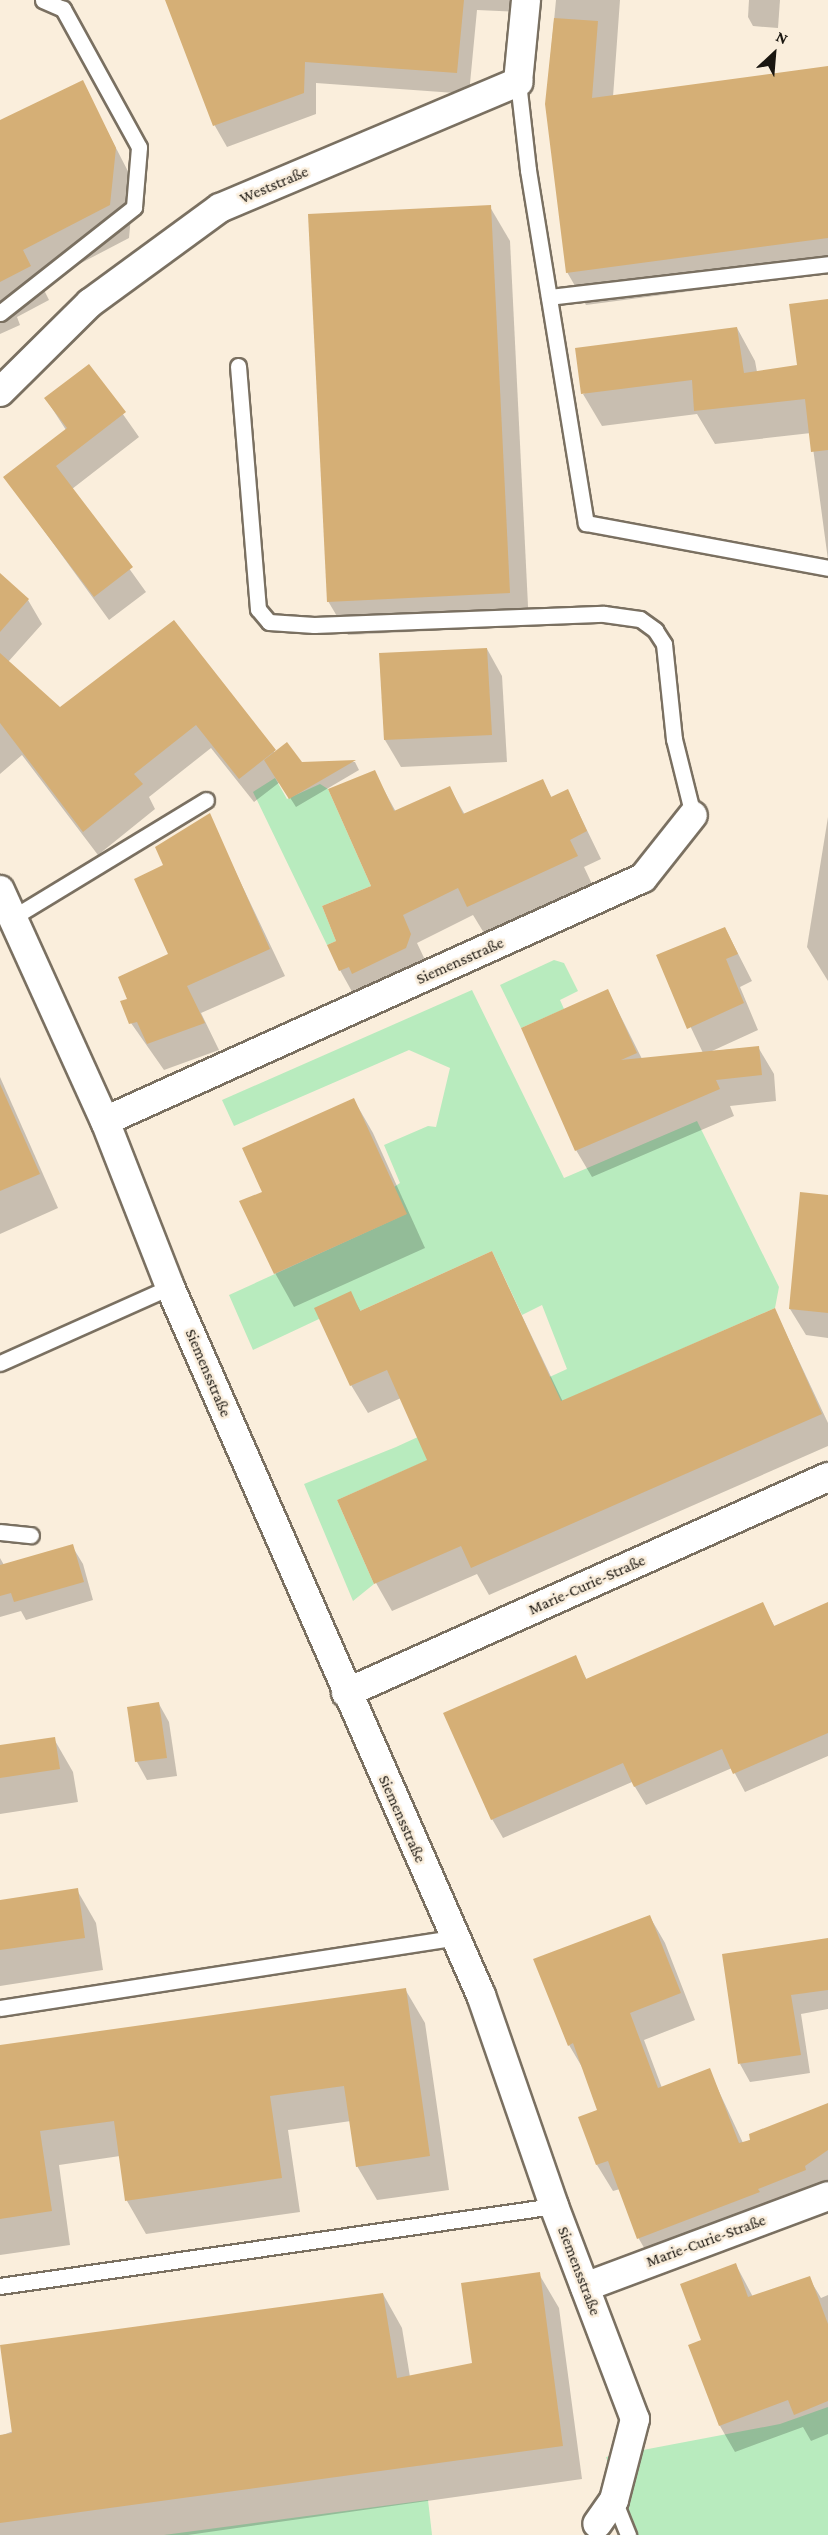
<!DOCTYPE html>
<html>
<head>
<meta charset="utf-8">
<style>
	body { margin:0 }
	#map { position:relative; width:828px; height:2535px; overflow:hidden; background:#faeedc; font-family:"Crimson Pro",serif }
	div>[style] { position:absolute }
	[style*='--x'] { left:calc(var(--x)*1px); top:calc(var(--y)*1px); width:calc(var(--w)*1px); rotate:calc(var(--a)*1deg) }
	.green>* { inset:0; background:#b8ebbe }
	.shadow>* { inset:0; background:#0003 }
	.building>* { inset:0; background:#d5af76 }
	.roads { filter:drop-shadow(2px 0 #7a7061) drop-shadow(-2px 0 #7a7061) drop-shadow(0 2px #7a7061) drop-shadow(0 -2px #7a7061) }
	.service>* { height:15px; margin:-7.5px; padding:0 7.5px; transform-origin:7.5px; border-radius:7.5px; background:#fff }
	.minor>* { height:28px; margin:-14px; padding:0 14px; transform-origin:14px; border-radius:14px; background:#fff }
	span { translate:-50% -50%; white-space:nowrap; text-align:center; line-height:1.15; -webkit-text-stroke:5px #faeedc; paint-order:stroke }
	.street-label { font-size:16px; color:#1a1610 }
	.north { position:absolute; left:744px; top:24px; width:60px; height:60px; -webkit-text-stroke:4px #faeedc; paint-order:stroke; rotate:26deg; font-size:16px; font-weight:700; line-height:24px; text-align:center; color:#1a1610 }
	.north::after { content:''; display:block; margin:auto; width:21px; height:27px; background:#1a1610; clip-path:polygon(50% 0,100% 100%,50% 72%,0 100%) }
</style>
</head>
<body>
<div id="map">
	<div class="green">
		<div style="clip-path:polygon(275px 778px,287px 799px,320px 784px,328px 789px,371px 886px,322px 906px,336px 941px,327px 945px,253px 792px)"></div>
		<div style="clip-path:polygon(554px 960px,564px 963px,578px 991px,560px 1000px,564px 1009px,521px 1028px,500px 985px)"></div>
		<div style="clip-path:polygon(472px 990px,564px 1178px,697px 1121px,779px 1287px,775px 1308px,337px 1500px,374px 1584px,353px 1601px,304px 1484px,396px 1447px,567px 1369px,542px 1305px,522px 1315px,492px 1251px,360px 1311px,319px 1319px,253px 1350px,229px 1295px,406px 1214px,394px 1187px,400px 1183px,384px 1145px,428px 1126px,436px 1127px,450px 1068px,409px 1050px,234px 1126px,222px 1100px)"></div>
		<div style="clip-path:polygon(828px 2407px,828px 2535px,633px 2535px,606px 2457px,780px 2424px)"></div>
		<div style="clip-path:polygon(428px 2500px,432px 2535px,164px 2535px)"></div>
	</div>
	<div class="shadow">
		<div style="clip-path:polygon(167px 0,520px 0,519px 12px,477px 10px,469px 94px,316px 83px,316px 114px,227px 147px,215px 126px)"></div>
		<div style="clip-path:polygon(556px 0,620px 0,613px 97px,828px 67px,828px 273px,586px 305px,567px 272px,546px 104px)"></div>
		<div style="clip-path:polygon(749px 0,780px 0,778px 28px,753px 26px,748px 17px)"></div>
		<div style="clip-path:polygon(82px 82px,134px 183px,129px 238px,41px 284px,49px 300px,17px 317px,20px 325px,0 334px,0 121px)"></div>
		<div style="clip-path:polygon(490px 207px,510px 241px,529px 626px,348px 635px,328px 601px)"></div>
		<div style="clip-path:polygon(828px 300px,828px 560px,811px 433px,715px 444px,697px 414px,602px 426px,583px 394px,737px 328px,755px 361px,757px 372px,799px 366px)"></div>
		<div style="clip-path:polygon(89px 366px,139px 437px,72px 489px,146px 592px,109px 620px,5px 477px,66px 430px,46px 399px)"></div>
		<div style="clip-path:polygon(0 575px,28px 600px,42px 624px,8px 662px,60px 709px,174px 622px,275px 753px,301px 763px,355px 762px,359px 770px,296px 807px,280px 782px,254px 802px,211px 748px,149px 797px,155px 809px,98px 855px,22px 755px,0 774px)"></div>
		<div style="clip-path:polygon(487px 649px,502px 676px,507px 762px,401px 767px,385px 740px,381px 655px)"></div>
		<div style="clip-path:polygon(374px 772px,396px 812px,450px 788px,465px 815px,543px 781px,552px 798px,568px 791px,601px 859px,584px 867px,592px 884px,484px 933px,473px 915px,417px 943px,426px 962px,355px 997px,340px 970px,338px 941px,373px 887px)"></div>
		<div style="clip-path:polygon(209px 816px,285px 976px,201px 1013px,219px 1050px,164px 1070px,131px 1023px,129px 1000px,170px 955px,165px 866px)"></div>
		<div style="clip-path:polygon(828px 817px,828px 981px,807px 947px)"></div>
		<div style="clip-path:polygon(725px 928px,752px 981px,740px 987px,758px 1030px,712px 1051px,758px 1047px,774px 1074px,776px 1101px,730px 1106px,734px 1116px,592px 1177px,576px 1150px,608px 991px,642px 1059px,703px 1053px,657px 956px)"></div>
		<div style="clip-path:polygon(0 1077px,58px 1208px,0 1234px)"></div>
		<div style="clip-path:polygon(354px 1100px,373px 1133px,425px 1248px,294px 1307px,275px 1273px,264px 1193px)"></div>
		<div style="clip-path:polygon(828px 1196px,828px 1338px,806px 1335px,790px 1309px)"></div>
		<div style="clip-path:polygon(492px 1253px,563px 1402px,775px 1310px,828px 1423px,828px 1446px,489px 1595px,477px 1574px,392px 1611px,376px 1583px,429px 1461px,401px 1398px,368px 1413px,351px 1385px,350px 1293px,361px 1312px)"></div>
		<div style="clip-path:polygon(72px 1546px,83px 1564px,93px 1600px,26px 1620px,21px 1611px,0 1617px,0 1558px,4px 1565px)"></div>
		<div style="clip-path:polygon(762px 1604px,775px 1627px,828px 1604px,828px 1756px,745px 1792px,732px 1768px,646px 1805px,632px 1782px,503px 1838px,492px 1819px,575px 1657px,587px 1680px)"></div>
		<div style="clip-path:polygon(159px 1704px,169px 1722px,177px 1776px,147px 1780px,137px 1762px,129px 1708px)"></div>
		<div style="clip-path:polygon(54px 1739px,73px 1772px,78px 1802px,0 1814px,0 1747px)"></div>
		<div style="clip-path:polygon(77px 1890px,96px 1923px,103px 1970px,0 1986px,0 1901px)"></div>
		<div style="clip-path:polygon(650px 1917px,665px 1943px,695px 2020px,644px 2040px,662px 2088px,709px 2070px,743px 2143px,828px 2105px,828px 2187px,654px 2265px,639px 2239px,620px 2189px,613px 2191px,597px 2165px,580px 2118px,599px 2111px,585px 2072px,569px 2045px)"></div>
		<div style="clip-path:polygon(828px 1939px,828px 2009px,801px 2014px,810px 2073px,750px 2082px,740px 2064px)"></div>
		<div style="clip-path:polygon(405px 1989px,425px 2023px,449px 2190px,377px 2200px,357px 2166px,351px 2121px,288px 2130px,300px 2212px,146px 2234px,127px 2201px,120px 2156px,59px 2165px,70px 2245px,0 2255px,0 2049px)"></div>
		<div style="clip-path:polygon(736px 2265px,753px 2297px,809px 2278px,821px 2298px,828px 2295px,828px 2434px,811px 2441px,803px 2427px,735px 2452px,720px 2426px,690px 2346px,703px 2341px)"></div>
		<div style="clip-path:polygon(539px 2274px,559px 2308px,582px 2479px,188px 2535px,0 2535px,0 2436px,383px 2294px,402px 2328px,410px 2377px,474px 2364px)"></div>
	</div>
	<div class="building">
		<div style="clip-path:polygon(165px 0,464px 0,457px 73px,305px 62px,304px 93px,213px 126px)"></div>
		<div style="clip-path:polygon(554px 18px,598px 21px,592px 98px,828px 66px,828px 238px,566px 273px,545px 104px)"></div>
		<div style="clip-path:polygon(83px 80px,116px 148px,110px 205px,23px 250px,31px 266px,0 282px,0 120px)"></div>
		<div style="clip-path:polygon(491px 205px,510px 593px,327px 602px,308px 214px)"></div>
		<div style="clip-path:polygon(828px 299px,828px 450px,811px 452px,805px 399px,694px 411px,692px 380px,581px 394px,575px 348px,737px 327px,744px 373px,797px 365px,789px 304px)"></div>
		<div style="clip-path:polygon(89px 364px,126px 412px,56px 466px,133px 567px,94px 597px,3px 477px,67px 428px,44px 398px)"></div>
		<div style="clip-path:polygon(0 573px,29px 599px,0 632px)"></div>
		<div style="clip-path:polygon(174px 620px,276px 750px,239px 779px,196px 725px,134px 774px,143px 784px,83px 832px,0 723px,0 653px,60px 707px)"></div>
		<div style="clip-path:polygon(487px 648px,492px 735px,384px 740px,379px 653px)"></div>
		<div style="clip-path:polygon(287px 742px,302px 762px,356px 760px,289px 799px,264px 760px)"></div>
		<div style="clip-path:polygon(375px 770px,394px 811px,450px 786px,463px 814px,543px 779px,551px 797px,568px 789px,587px 831px,570px 840px,578px 856px,467px 907px,458px 888px,403px 915px,411px 934px,406px 948px,352px 974px,349px 967px,339px 971px,327px 945px,336px 941px,322px 906px,371px 886px,328px 789px)"></div>
		<div style="clip-path:polygon(210px 813px,270px 949px,187px 986px,205px 1023px,147px 1044px,137px 1022px,129px 1024px,120px 1001px,127px 999px,118px 977px,168px 954px,134px 879px,163px 865px,155px 847px)"></div>
		<div style="clip-path:polygon(725px 927px,738px 954px,726px 959px,744px 1003px,687px 1029px,656px 955px)"></div>
		<div style="clip-path:polygon(608px 989px,637px 1053px,621px 1060px,759px 1046px,762px 1075px,716px 1080px,720px 1089px,575px 1151px,521px 1028px)"></div>
		<div style="clip-path:polygon(0 1084px,40px 1174px,0 1191px)"></div>
		<div style="clip-path:polygon(354px 1098px,407px 1214px,274px 1274px,239px 1201px,262px 1192px,242px 1148px)"></div>
		<div style="clip-path:polygon(800px 1192px,828px 1195px,828px 1313px,789px 1309px)"></div>
		<div style="clip-path:polygon(492px 1251px,561px 1401px,775px 1308px,822px 1414px,471px 1568px,461px 1546px,374px 1584px,337px 1500px,427px 1460px,387px 1370px,350px 1386px,314px 1308px,351px 1291px,360px 1311px)"></div>
		<div style="clip-path:polygon(73px 1544px,84px 1582px,14px 1602px,11px 1593px,0 1596px,0 1565px)"></div>
		<div style="clip-path:polygon(763px 1602px,774px 1626px,828px 1602px,828px 1733px,733px 1774px,722px 1749px,634px 1787px,623px 1763px,491px 1820px,443px 1713px,576px 1655px,586px 1679px)"></div>
		<div style="clip-path:polygon(159px 1702px,167px 1758px,135px 1762px,127px 1707px)"></div>
		<div style="clip-path:polygon(55px 1737px,60px 1769px,0 1778px,0 1745px)"></div>
		<div style="clip-path:polygon(78px 1888px,85px 1938px,0 1950px,0 1900px)"></div>
		<div style="clip-path:polygon(650px 1915px,681px 1993px,630px 2013px,658px 2088px,710px 2068px,739px 2143px,750px 2140px,749px 2134px,828px 2103px,828px 2150px,805px 2166px,806px 2170px,758px 2189px,760px 2192px,637px 2239px,608px 2161px,596px 2165px,578px 2117px,597px 2110px,573px 2043px,568px 2046px,533px 1959px)"></div>
		<div style="clip-path:polygon(828px 1938px,828px 1990px,791px 1995px,801px 2055px,738px 2064px,722px 1954px)"></div>
		<div style="clip-path:polygon(406px 1988px,430px 2156px,356px 2167px,344px 2086px,270px 2096px,282px 2178px,125px 2201px,114px 2121px,40px 2131px,52px 2211px,0 2219px,0 2045px)"></div>
		<div style="clip-path:polygon(736px 2263px,748px 2297px,810px 2276px,828px 2324px,828px 2401px,794px 2415px,788px 2400px,719px 2426px,688px 2345px,701px 2340px,680px 2284px)"></div>
		<div style="clip-path:polygon(540px 2272px,563px 2446px,0 2523px,0 2435px,12px 2433px,0 2345px,383px 2293px,397px 2378px,472px 2363px,461px 2283px)"></div>
	</div>
	<div class="roads">
		<div class="service">
			<div style="--x:518;--y:82;--w:89;--a:83.5"></div>
			<div style="--x:528;--y:170;--w:358;--a:80.7"></div>
			<div style="--x:586;--y:523;--w:246;--a:10.5"></div>
			<div style="--x:549;--y:297;--w:281;--a:-6.7"></div>
			<div style="--x:0;--y:313;--w:171;--a:-38.3"></div>
			<div style="--x:134;--y:207;--w:60;--a:-85.2"></div>
			<div style="--x:139;--y:147;--w:158;--a:-118.8"></div>
			<div style="--x:63;--y:9;--w:22;--a:-156"></div>
			<div style="--x:238;--y:366;--w:244;--a:85.3"></div>
			<div style="--x:258;--y:609;--w:17;--a:50"></div>
			<div style="--x:269;--y:622;--w:45;--a:3.8"></div>
			<div style="--x:314;--y:625;--w:290;--a:-2.2"></div>
			<div style="--x:604;--y:614;--w:36;--a:8"></div>
			<div style="--x:640;--y:619;--w:19;--a:36"></div>
			<div style="--x:655;--y:630;--w:17;--a:57"></div>
			<div style="--x:664;--y:644;--w:96;--a:84"></div>
			<div style="--x:674;--y:739;--w:78;--a:76"></div>
			<div style="--x:12;--y:918;--w:227;--a:-31.3"></div>
			<div style="--x:0;--y:1363;--w:186;--a:-24.1"></div>
			<div style="--x:0;--y:1532;--w:31;--a:6"></div>
			<div style="--x:0;--y:2008;--w:459;--a:-8.8"></div>
			<div style="--x:0;--y:2286;--w:560;--a:-8.22"></div>
			<div style="--x:614;--y:2500;--w:38;--a:68"></div>
		</div>
		<div class="minor">
			<div style="--x:0;--y:392;--w:127;--a:-44.7"></div>
			<div style="--x:90;--y:303;--w:161;--a:-36.2"></div>
			<div style="--x:220;--y:208;--w:324;--a:-22.9"></div>
			<div style="--x:518;--y:82;--w:82;--a:-84.4"></div>
			<div style="--x:0;--y:890;--w:254;--a:65.6"></div>
			<div style="--x:105;--y:1121;--w:178;--a:68.6"></div>
			<div style="--x:170;--y:1287;--w:773;--a:66.29"></div>
			<div style="--x:481;--y:1995;--w:223;--a:70.9"></div>
			<div style="--x:554;--y:2206;--w:228;--a:69.2"></div>
			<div style="--x:635;--y:2419;--w:84;--a:104.5"></div>
			<div style="--x:614;--y:2500;--w:29;--a:125"></div>
			<div style="--x:105;--y:1121;--w:590;--a:-24.31"></div>
			<div style="--x:643;--y:878;--w:80;--a:-51.6"></div>
			<div style="--x:346;--y:1693;--w:528;--a:-24.14"></div>
			<div style="--x:585;--y:2287;--w:259;--a:-20.5"></div>
		</div>
	</div>
	<div class="street-label">
		<span style="left:274px;top:185px;rotate:-23deg">Weststraße</span>
		<span style="left:460px;top:961px;rotate:-24deg">Siemensstraße</span>
		<span style="left:208px;top:1373px;rotate:67deg">Siemensstraße</span>
		<span style="left:587px;top:1585px;rotate:-24deg">Marie-Curie-Straße</span>
		<span style="left:402px;top:1819px;rotate:66deg">Siemensstraße</span>
		<span style="left:706px;top:2241px;rotate:-20deg">Marie-Curie-Straße</span>
		<span style="left:579px;top:2271px;rotate:69deg">Siemensstraße</span>
	</div>
	<div class="north">N</div>
</div>
</body>
</html>
